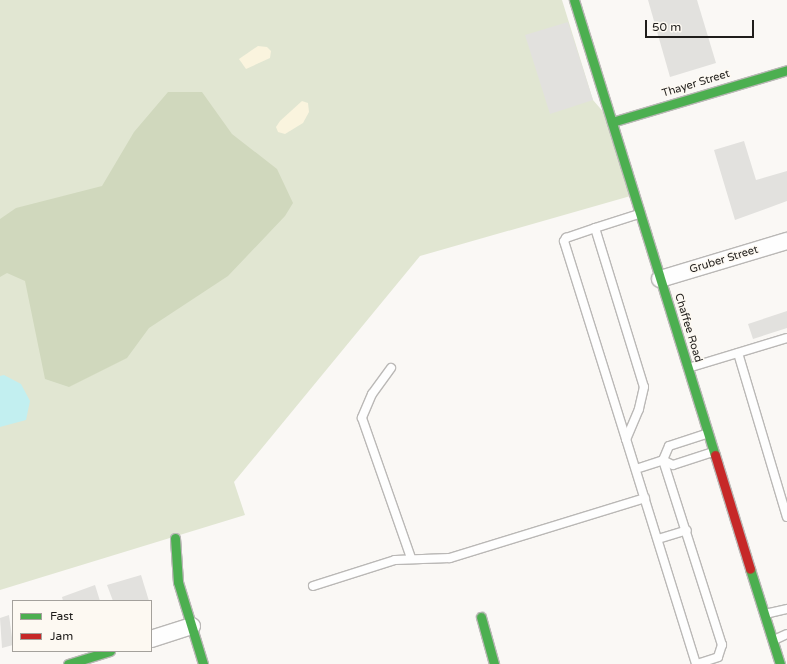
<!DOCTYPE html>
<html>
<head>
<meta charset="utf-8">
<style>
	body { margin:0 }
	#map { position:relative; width:787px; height:664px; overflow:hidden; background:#faf8f5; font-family:"Varela Round",sans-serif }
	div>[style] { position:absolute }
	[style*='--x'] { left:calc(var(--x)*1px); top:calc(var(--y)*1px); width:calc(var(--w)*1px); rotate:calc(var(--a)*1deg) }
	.green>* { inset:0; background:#e1e6d2 }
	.forest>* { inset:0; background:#d0d8bd }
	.sand>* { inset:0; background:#faf4de }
	.water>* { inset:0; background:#c2eff0 }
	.building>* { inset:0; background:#e2e1de }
	.roads { filter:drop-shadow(1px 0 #bab8b6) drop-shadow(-1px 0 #bab8b6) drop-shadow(0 1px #bab8b6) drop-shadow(0 -1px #bab8b6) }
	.lane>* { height:8px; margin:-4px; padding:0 4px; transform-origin:4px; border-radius:4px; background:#fefefe }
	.street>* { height:16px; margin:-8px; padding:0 8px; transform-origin:8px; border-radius:8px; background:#fefefe }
	.fast>* { height:9px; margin:-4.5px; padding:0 4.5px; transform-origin:4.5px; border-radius:4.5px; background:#4caf50 }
	.jam>* { height:9px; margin:-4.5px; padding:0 4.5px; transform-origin:4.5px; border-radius:4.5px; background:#c62828 }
	span { translate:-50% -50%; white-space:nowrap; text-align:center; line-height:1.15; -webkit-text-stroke:3px #fdf9f2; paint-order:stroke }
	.street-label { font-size:11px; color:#1f1d1b }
	.legend { position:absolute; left:12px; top:600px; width:140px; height:52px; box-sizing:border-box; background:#fdf9f2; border:1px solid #a4a19c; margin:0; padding:5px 7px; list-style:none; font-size:12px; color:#1f1d1b }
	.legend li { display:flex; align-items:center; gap:8px; height:20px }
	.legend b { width:20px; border:1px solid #a4a19c }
	.scale { position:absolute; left:645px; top:20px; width:109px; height:18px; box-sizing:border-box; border:2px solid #1f1d1b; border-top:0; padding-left:5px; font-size:12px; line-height:14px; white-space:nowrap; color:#1f1d1b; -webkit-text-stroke:3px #fdf9f2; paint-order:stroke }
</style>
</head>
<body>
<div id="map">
	<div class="green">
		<div style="clip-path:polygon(0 0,562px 0,593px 100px,612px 122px,634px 195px,420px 256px,234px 482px,245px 515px,0 590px)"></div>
	</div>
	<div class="forest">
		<div style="clip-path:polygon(168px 92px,202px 92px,232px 134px,277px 169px,293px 203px,285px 216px,228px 276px,149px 328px,127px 358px,69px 387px,45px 379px,25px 281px,7px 273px,0 277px,0 219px,16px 208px,102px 186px,134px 132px)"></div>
	</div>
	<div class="sand">
		<div style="clip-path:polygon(258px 46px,267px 47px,271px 51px,270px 58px,246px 69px,239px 59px)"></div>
		<div style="clip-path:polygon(302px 101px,308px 103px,309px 112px,303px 123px,285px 134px,278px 132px,276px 127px,280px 121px)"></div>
	</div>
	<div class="water">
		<div style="clip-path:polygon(4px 375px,21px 384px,30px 401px,26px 420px,0 427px,0 376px)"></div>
	</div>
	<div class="building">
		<div style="clip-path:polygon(648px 0,697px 0,716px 63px,670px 77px)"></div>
		<div style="clip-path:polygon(568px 22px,593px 100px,550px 114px,525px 35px)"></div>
		<div style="clip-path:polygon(744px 141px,756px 180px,787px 171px,787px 201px,735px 220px,714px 150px)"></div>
		<div style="clip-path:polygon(787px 311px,787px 328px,753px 339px,748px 324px)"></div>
		<div style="clip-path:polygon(141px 575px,149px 601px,113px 601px,107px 585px)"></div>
		<div style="clip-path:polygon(95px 585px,100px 601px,63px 601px,62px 597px)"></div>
		<div style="clip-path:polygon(9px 615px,13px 645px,2px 648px,0 618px)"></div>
	</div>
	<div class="roads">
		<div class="lane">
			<div style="--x:595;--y:228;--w:166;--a:72.9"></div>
			<div style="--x:644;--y:387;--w:23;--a:103"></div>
			<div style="--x:639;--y:409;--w:33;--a:113"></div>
			<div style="--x:626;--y:439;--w:207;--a:-107.4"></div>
			<div style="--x:564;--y:241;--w:4;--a:-56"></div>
			<div style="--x:566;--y:238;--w:31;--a:-19"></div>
			<div style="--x:595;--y:228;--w:46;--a:-17.7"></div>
			<div style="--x:738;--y:353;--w:171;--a:73.4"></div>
			<div style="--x:391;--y:368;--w:32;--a:126"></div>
			<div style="--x:372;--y:394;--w:26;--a:113"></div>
			<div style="--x:362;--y:418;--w:148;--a:70.7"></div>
			<div style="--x:688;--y:368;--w:103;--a:-16.9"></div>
			<div style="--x:626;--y:439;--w:236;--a:72.7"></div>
			<div style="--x:636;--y:469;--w:28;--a:-18"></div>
			<div style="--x:663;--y:460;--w:11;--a:27"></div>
			<div style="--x:673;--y:465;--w:42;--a:-18"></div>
			<div style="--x:658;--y:539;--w:30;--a:-17"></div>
			<div style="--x:313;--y:586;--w:86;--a:-17.6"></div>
			<div style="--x:395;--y:560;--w:55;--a:-2.1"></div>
			<div style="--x:450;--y:558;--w:204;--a:-17.1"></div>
			<div style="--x:765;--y:614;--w:23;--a:-13"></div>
			<div style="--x:774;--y:640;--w:14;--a:-25"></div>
			<div style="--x:697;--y:664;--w:22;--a:-18"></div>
			<div style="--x:718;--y:657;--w:13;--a:-72"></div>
			<div style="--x:722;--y:645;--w:194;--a:-107.7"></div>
			<div style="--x:663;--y:460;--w:15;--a:-67"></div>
			<div style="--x:669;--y:446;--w:40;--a:-18"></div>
		</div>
		<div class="street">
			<div style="--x:660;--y:279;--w:133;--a:-16.7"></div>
			<div style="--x:151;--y:639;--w:43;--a:-17.6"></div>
		</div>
		<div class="fast">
			<div style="--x:574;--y:0;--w:476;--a:72.8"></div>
			<div style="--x:612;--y:122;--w:183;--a:-16.5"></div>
			<div style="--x:175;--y:538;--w:44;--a:86.1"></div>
			<div style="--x:178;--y:582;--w:86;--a:73"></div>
			<div style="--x:750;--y:569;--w:100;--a:72.5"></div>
			<div style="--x:481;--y:617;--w:49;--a:74.5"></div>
			<div style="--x:68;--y:664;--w:44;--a:-17.2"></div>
		</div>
		<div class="jam">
			<div style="--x:715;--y:455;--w:119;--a:72.9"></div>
		</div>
	</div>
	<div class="street-label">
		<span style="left:696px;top:84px;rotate:-17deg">Thayer Street</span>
		<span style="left:724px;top:260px;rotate:-17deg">Gruber Street</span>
		<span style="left:688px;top:328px;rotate:73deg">Chaffee Road</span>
	</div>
	<ul class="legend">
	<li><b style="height:5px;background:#4caf50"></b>Fast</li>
	<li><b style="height:5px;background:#c62828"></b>Jam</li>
	</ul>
	<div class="scale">50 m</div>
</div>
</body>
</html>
